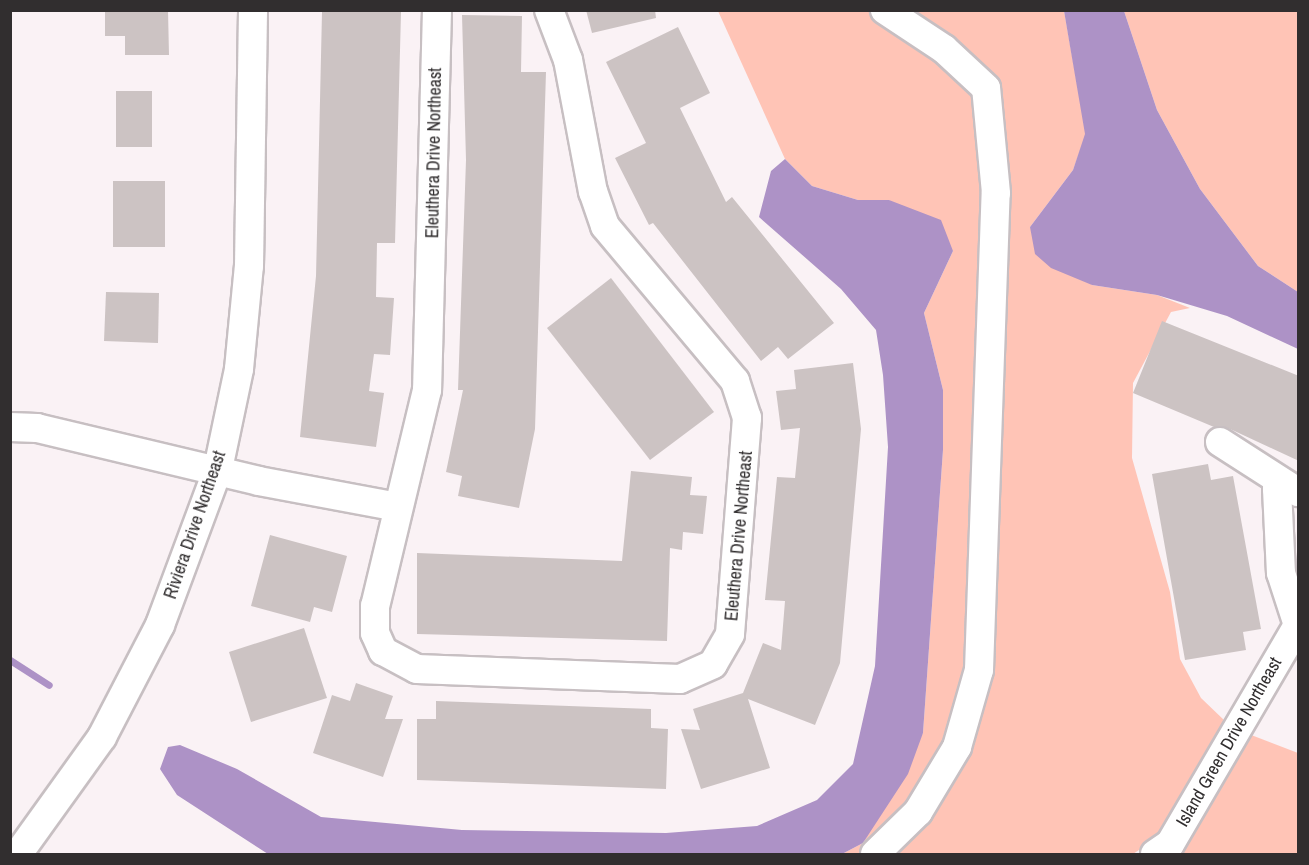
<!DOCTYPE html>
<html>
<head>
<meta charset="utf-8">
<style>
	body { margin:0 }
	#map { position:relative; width:1309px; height:865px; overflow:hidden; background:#faf2f5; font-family:"Archivo Narrow",sans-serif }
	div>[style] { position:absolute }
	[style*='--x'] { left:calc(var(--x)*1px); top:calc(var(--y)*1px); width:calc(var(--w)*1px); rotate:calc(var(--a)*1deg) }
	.green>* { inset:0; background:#ffc4b6 }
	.water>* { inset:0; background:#ad92c6 }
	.stream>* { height:7px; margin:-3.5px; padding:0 3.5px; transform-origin:3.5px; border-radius:3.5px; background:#ad92c6 }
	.building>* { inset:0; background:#ccc3c3 }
	.roads { filter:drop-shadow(2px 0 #c7bfc2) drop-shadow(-2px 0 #c7bfc2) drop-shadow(0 2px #c7bfc2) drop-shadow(0 -2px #c7bfc2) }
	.minor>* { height:28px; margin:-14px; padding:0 14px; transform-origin:14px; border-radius:14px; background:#fff }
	span { translate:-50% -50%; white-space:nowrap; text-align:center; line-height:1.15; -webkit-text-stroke:4.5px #fff; paint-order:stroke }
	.street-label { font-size:18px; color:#312e2f }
	.frame { position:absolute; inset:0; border:12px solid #312e2f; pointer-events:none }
</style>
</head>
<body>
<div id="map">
	<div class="green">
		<div style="clip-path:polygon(718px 11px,1064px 11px,1086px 134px,1073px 170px,1030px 227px,1092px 285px,1157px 295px,1190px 308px,1171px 312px,1133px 383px,1132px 458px,1170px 592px,1180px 659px,1201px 698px,1225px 721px,1161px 835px,1133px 854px,842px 854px,863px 843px,923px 733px,943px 450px,943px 390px,924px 313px,953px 251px,889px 200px,858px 200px,812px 186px,785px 159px)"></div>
		<div style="clip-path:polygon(1124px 11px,1298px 11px,1298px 292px,1258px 266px,1200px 189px,1157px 110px)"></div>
		<div style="clip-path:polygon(1246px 733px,1298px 753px,1298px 854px,1177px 854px)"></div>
	</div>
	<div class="water">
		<div style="clip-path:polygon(1064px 11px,1124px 11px,1157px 110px,1200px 189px,1258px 266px,1298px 292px,1298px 349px,1227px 316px,1157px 295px,1092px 285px,1051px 268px,1035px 254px,1030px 227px,1073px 170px,1085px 134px)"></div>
		<div style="clip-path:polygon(785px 159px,812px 186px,858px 200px,889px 200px,941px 220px,953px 251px,924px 313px,943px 390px,943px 450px,923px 733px,908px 774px,863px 843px,842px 854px,268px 854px,177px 795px,160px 769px,168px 747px,180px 745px,237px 769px,321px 817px,462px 830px,666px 833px,757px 826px,817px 800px,853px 764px,875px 666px,888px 447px,883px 375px,876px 330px,841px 289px,759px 217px,771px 171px)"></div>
	</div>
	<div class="stream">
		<div style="--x:10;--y:660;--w:46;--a:32.7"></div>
	</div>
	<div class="building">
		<div style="clip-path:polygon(105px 10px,168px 10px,169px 55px,125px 55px,125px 36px,105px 36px)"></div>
		<div style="clip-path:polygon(586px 10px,655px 10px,656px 18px,592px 33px)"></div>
		<div style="clip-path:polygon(322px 12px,401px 12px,395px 243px,377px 243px,376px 297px,394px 298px,390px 355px,374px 354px,369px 391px,384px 393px,376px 447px,300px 437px,316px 276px)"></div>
		<div style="clip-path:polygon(462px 15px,522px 16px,521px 72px,546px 72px,535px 429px,519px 508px,458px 496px,462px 476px,446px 472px,463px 390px,458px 390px,466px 160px)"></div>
		<div style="clip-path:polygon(678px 27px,710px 93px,680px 108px,726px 202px,732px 197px,834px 323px,788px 359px,778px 347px,761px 361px,653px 223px,649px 225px,615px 158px,646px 143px,606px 62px)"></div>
		<div style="clip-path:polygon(116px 91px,152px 91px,152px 147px,116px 147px)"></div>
		<div style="clip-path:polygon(113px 181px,165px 181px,165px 247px,113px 247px)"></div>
		<div style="clip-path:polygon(611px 278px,714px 412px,650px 460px,547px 328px)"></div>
		<div style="clip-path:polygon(106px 292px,159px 293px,158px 343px,104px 341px)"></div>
		<div style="clip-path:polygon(1162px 321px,1299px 376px,1299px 461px,1228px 428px,1214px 427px,1133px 393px)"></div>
		<div style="clip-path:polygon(853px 363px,861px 429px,840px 663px,815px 725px,748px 699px,770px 768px,701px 789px,681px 729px,700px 730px,693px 709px,743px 693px,763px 643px,781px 650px,785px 601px,765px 600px,777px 477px,795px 478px,800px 428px,781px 430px,776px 391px,796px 389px,794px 370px)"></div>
		<div style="clip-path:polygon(1208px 464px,1211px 480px,1233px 476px,1261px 629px,1243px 632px,1246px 650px,1185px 660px,1152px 474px)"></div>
		<div style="clip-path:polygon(631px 471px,692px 477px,690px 495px,707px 496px,703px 534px,683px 532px,682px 550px,670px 548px,667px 641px,417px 634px,417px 553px,622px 561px)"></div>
		<div style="clip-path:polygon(270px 535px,347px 556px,332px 612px,314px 607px,310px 622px,251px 606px)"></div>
		<div style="clip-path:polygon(304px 628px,327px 698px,251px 722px,229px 652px)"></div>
		<div style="clip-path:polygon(356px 683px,393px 696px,385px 719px,403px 719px,383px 777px,313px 753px,332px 695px,350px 701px)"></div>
		<div style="clip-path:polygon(436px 701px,651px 709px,651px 728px,668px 729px,666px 789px,417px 780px,417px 719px,436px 719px)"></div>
	</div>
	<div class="roads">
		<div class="minor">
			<div style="--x:437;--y:10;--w:380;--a:91.5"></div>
			<div style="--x:427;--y:390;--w:222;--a:103.5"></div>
			<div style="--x:375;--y:606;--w:27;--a:90"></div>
			<div style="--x:375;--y:633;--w:20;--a:66"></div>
			<div style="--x:383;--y:651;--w:38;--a:28"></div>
			<div style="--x:417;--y:669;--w:263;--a:2.2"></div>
			<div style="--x:680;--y:679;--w:36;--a:-24"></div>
			<div style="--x:713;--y:664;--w:34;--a:-60"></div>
			<div style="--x:730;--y:634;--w:217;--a:-85.5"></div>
			<div style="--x:747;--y:418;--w:39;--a:-108"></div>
			<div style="--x:735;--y:381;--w:202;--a:-130"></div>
			<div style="--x:605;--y:226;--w:36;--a:-109"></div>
			<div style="--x:593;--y:192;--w:134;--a:-100.7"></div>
			<div style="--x:568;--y:60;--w:53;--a:-110.8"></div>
			<div style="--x:10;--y:427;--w:27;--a:2"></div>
			<div style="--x:37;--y:428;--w:228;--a:13.4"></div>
			<div style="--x:259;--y:481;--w:141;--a:10.6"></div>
			<div style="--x:1220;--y:442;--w:93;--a:32.7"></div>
			<div style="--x:1282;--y:484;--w:7;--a:135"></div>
			<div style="--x:1277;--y:489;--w:84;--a:87.3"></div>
			<div style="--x:1281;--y:573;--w:55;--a:71.9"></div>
			<div style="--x:18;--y:854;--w:144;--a:-54.3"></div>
			<div style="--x:102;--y:737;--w:126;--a:-62.6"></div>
			<div style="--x:160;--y:625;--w:166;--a:-69.6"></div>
			<div style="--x:218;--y:469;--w:102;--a:-78.1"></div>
			<div style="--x:239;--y:369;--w:103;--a:-84.5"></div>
			<div style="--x:249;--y:266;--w:256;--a:-89.1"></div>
			<div style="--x:875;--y:854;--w:60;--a:-44.3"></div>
			<div style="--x:918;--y:812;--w:76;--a:-59"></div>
			<div style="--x:957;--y:747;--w:80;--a:-74.1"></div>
			<div style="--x:979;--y:670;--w:477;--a:-88"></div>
			<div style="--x:996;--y:193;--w:105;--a:-95.4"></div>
			<div style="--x:986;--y:88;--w:57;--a:-137.1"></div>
			<div style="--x:944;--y:49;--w:71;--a:-146.5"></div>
			<div style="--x:1155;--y:854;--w:18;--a:-34"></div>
			<div style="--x:1170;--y:844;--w:254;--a:-59.7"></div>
		</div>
	</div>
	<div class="street-label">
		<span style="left:434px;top:153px;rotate:-89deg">Eleuthera Drive Northeast</span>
		<span style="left:195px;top:525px;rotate:-71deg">Riviera Drive Northeast</span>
		<span style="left:739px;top:536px;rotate:-85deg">Eleuthera Drive Northeast</span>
		<span style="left:1229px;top:742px;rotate:-60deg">Island Green Drive Northeast</span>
	</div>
	<div class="frame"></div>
</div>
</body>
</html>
